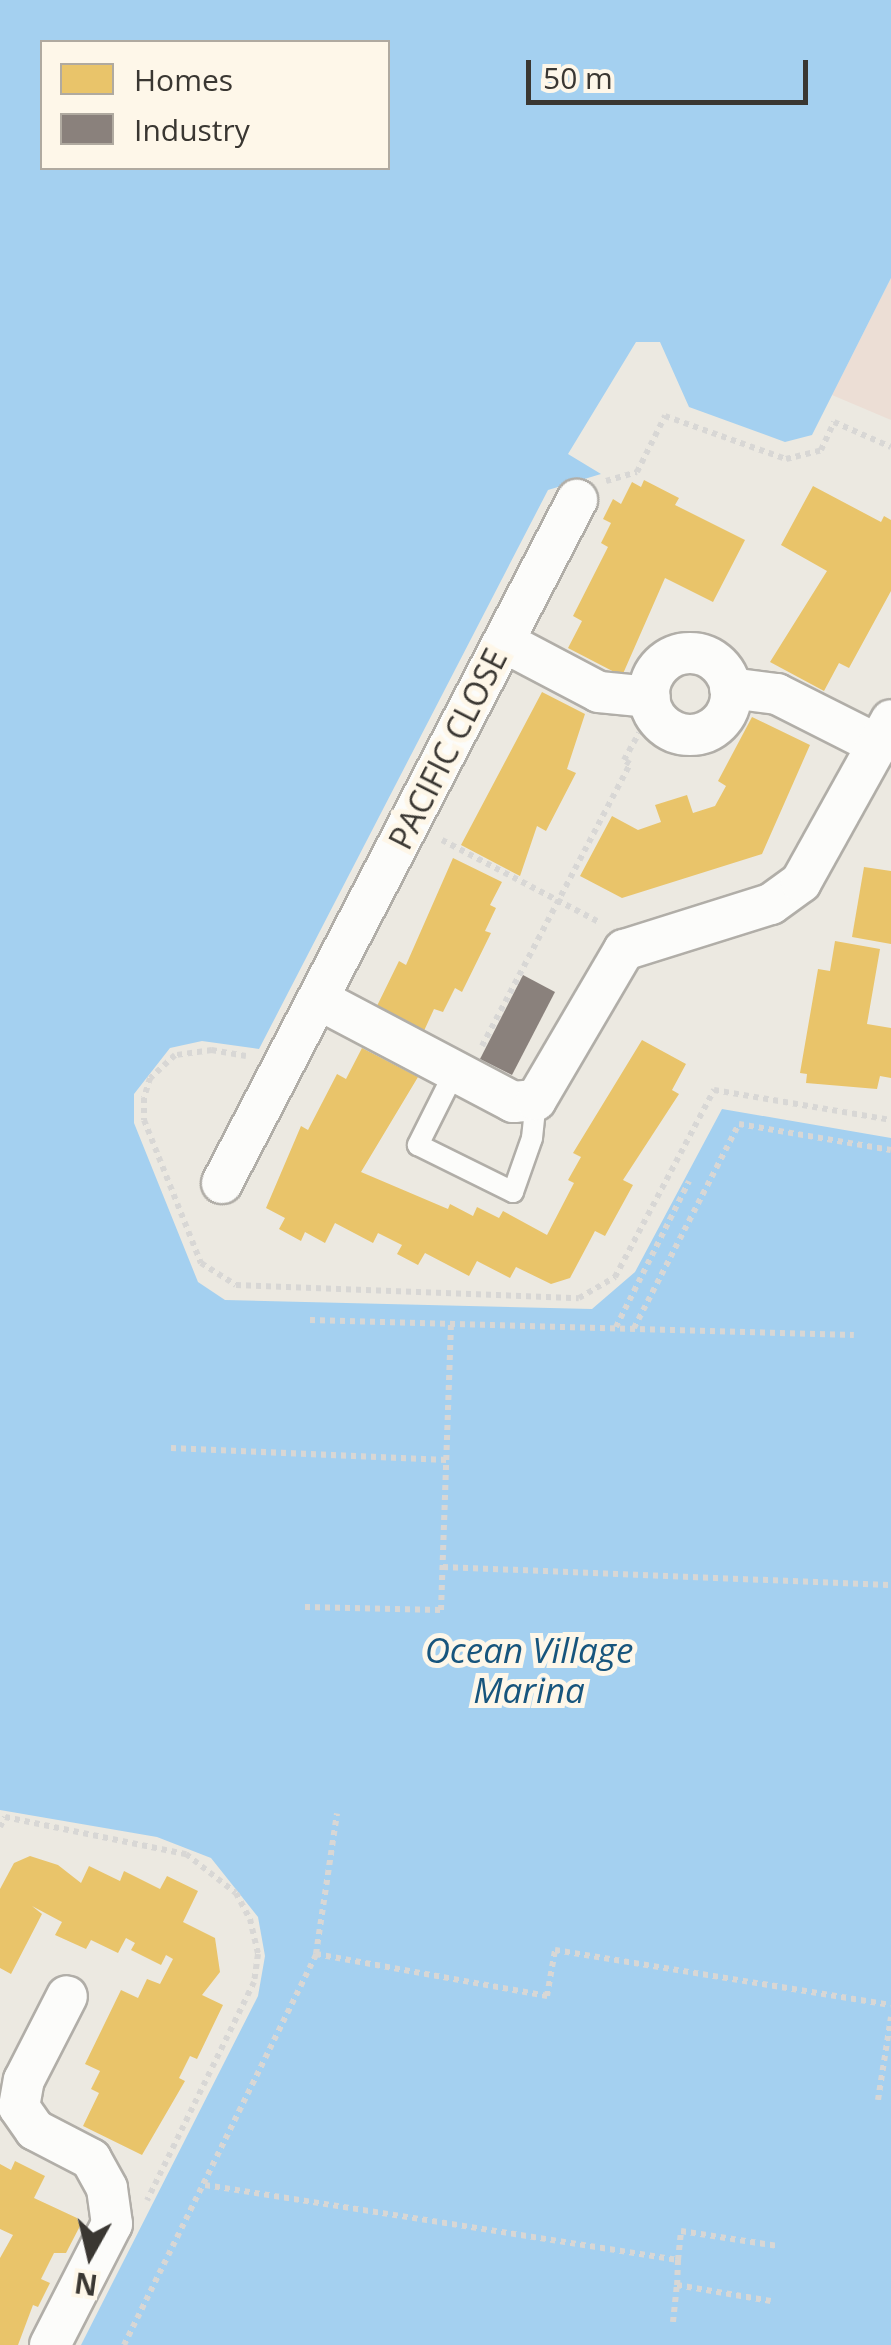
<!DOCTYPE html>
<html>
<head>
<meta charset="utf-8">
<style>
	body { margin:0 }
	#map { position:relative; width:891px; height:2345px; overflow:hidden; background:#ece9e1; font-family:"Open Sans",sans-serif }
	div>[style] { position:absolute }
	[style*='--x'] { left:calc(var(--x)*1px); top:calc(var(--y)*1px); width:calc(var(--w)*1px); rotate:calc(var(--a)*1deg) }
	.industrial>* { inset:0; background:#ecded5 }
	.water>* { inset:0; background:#a4d0f0 }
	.homes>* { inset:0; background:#e9c46a }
	.industry>* { inset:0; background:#8a817c }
	.path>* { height:6px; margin-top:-3px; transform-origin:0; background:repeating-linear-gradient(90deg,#d8d7d5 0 5px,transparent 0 10px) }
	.roads { filter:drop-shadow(2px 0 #b1aea8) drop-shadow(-2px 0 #b1aea8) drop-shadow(0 2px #b1aea8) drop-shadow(0 -2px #b1aea8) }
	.lane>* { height:20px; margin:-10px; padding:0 10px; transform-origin:10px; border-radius:10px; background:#fcfcfa }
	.street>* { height:40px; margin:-20px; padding:0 20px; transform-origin:20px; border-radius:20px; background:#fcfcfa }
	.street>.ring { margin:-20px; padding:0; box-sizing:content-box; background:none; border:40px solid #fcfcfa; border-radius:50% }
	span { translate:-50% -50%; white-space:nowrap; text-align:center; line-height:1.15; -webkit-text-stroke:10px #fef7e9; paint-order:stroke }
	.street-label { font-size:32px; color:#3a3732 }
	.water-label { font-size:35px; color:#17557d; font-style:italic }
	.legend { position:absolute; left:40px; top:40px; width:350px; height:130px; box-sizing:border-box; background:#fef7e9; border:2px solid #b0aaa0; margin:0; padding:12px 18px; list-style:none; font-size:30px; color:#3a3732 }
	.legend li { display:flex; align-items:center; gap:20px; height:50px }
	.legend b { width:50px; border:2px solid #b0aaa0 }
	.north { position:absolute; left:40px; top:2205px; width:100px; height:100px; -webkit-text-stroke:8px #fef7e9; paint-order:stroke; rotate:188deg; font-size:28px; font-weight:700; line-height:40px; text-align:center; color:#3a3732 }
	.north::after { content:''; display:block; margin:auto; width:35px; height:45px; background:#3a3732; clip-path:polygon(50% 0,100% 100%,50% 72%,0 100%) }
	.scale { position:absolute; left:526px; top:60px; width:282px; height:45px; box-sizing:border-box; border:5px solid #3a3732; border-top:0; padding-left:12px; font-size:30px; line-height:35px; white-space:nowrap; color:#3a3732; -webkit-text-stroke:8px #fef7e9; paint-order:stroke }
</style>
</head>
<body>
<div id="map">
	<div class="industrial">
		<div style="clip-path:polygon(891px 278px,891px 420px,832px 395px)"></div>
	</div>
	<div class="water">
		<div style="clip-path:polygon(evenodd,0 0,891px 0,891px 278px,812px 435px,785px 442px,689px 407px,660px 342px,636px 342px,568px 454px,601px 474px,548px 490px,259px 1049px,202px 1041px,170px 1048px,134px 1094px,134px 1123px,198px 1282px,225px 1300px,592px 1309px,635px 1272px,722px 1109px,891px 1138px,891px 2345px,81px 2345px,258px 1996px,265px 1956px,258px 1917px,211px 1858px,157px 1837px,0 1810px,0 0,42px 42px,388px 42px,388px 168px,42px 168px,42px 42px)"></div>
	</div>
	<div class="homes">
		<div style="clip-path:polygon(644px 480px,679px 498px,675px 505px,745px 540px,713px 602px,665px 578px,622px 676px,568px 648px,582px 621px,573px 616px,608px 547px,601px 543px,611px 523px,603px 519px,613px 499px,621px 504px,632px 482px,641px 487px)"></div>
		<div style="clip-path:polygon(813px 486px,881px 522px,884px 516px,891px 520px,891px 591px,849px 668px,839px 663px,824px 691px,770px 662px,827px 571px,781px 545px)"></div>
		<div style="clip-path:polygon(542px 692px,585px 714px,567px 769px,576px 773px,546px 831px,537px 826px,520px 876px,461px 845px)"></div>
		<div style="clip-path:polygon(752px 717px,810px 745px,762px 854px,622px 898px,580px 876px,612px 816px,638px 830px,661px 822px,655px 805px,687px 795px,693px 813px,715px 806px,726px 786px,718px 781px)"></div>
		<div style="clip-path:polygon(453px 858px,502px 882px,490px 905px,496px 908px,485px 931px,491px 933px,462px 992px,455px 988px,443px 1012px,434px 1009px,423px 1033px,375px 1010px,399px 961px,406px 965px)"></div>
		<div style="clip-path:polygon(864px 867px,891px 871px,891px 944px,852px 937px)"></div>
		<div style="clip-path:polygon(835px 941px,880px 949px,867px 1024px,891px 1028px,891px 1078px,880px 1076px,877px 1089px,806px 1083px,807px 1074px,800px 1073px,818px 969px,830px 971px)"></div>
		<div style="clip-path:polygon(642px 1040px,686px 1064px,672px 1090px,679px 1094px,623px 1180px,633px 1185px,605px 1236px,595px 1231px,570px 1278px,551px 1284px,516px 1267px,510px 1278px,477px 1261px,469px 1276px,425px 1253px,418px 1265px,397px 1254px,402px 1245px,378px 1233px,373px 1243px,335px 1223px,325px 1243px,305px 1232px,301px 1241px,279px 1229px,285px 1218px,266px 1208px,301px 1126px,308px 1130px,337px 1074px,346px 1079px,362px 1048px,418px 1077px,361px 1172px,448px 1209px,450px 1204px,473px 1216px,477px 1207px,499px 1218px,503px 1211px,547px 1235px,574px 1183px,568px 1180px,581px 1157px,573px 1153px)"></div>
		<div style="clip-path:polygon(30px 1856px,58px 1865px,81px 1883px,89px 1866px,120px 1881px,124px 1871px,160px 1889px,167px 1876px,198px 1891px,183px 1922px,215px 1938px,220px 1972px,202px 1995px,223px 2005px,197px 2059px,190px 2056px,179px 2078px,185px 2081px,142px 2155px,83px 2126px,99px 2093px,91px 2089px,100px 2071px,85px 2064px,121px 1990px,138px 1998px,147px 1979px,160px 1984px,173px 1959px,166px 1955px,161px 1965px,131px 1950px,135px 1943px,126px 1938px,118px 1953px,91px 1940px,86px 1949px,55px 1935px,62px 1922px,32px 1906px,42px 1914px,11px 1974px,0 1968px,0 1889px,14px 1863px)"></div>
		<div style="clip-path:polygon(15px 2161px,45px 2176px,34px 2198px,77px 2218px,80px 2226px,66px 2253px,54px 2253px,41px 2279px,50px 2283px,38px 2307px,33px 2305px,18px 2345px,0 2345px,0 2258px,13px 2235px,0 2229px,0 2164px,11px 2170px)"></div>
	</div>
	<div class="industry">
		<div style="clip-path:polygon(523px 975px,555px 992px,512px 1075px,480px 1059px)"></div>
	</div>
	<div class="path">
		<div style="--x:606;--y:481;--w:32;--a:-16"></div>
		<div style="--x:637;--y:472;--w:63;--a:-63.4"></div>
		<div style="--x:665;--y:416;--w:128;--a:19.6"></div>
		<div style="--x:786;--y:459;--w:36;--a:-14"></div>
		<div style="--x:821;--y:450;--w:31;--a:-65"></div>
		<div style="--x:834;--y:422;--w:62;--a:23.7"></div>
		<div style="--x:442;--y:840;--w:177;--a:27.6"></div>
		<div style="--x:482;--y:1046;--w:318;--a:-62.3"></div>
		<div style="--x:630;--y:764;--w:7;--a:-146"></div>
		<div style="--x:624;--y:760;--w:31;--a:-61"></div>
		<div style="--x:246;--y:1056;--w:35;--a:-170"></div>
		<div style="--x:212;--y:1050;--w:37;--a:172"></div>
		<div style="--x:175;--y:1055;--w:34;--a:137"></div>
		<div style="--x:150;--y:1078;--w:21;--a:107"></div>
		<div style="--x:144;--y:1098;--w:22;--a:90"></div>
		<div style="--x:144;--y:1120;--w:154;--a:68.3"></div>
		<div style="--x:201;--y:1263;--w:41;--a:32.2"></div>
		<div style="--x:236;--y:1285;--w:343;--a:2.2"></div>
		<div style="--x:579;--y:1298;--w:42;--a:-30.3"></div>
		<div style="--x:615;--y:1277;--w:212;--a:-62.1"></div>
		<div style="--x:714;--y:1090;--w:180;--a:9.6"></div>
		<div style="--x:310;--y:1320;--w:544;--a:1.58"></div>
		<div style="--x:616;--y:1327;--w:163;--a:-63.4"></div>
		<div style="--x:634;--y:1328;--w:229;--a:-62.8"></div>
		<div style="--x:739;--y:1124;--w:154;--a:9.7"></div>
		<div style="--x:171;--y:1448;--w:276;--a:2.5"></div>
		<div style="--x:443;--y:1567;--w:446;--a:2.3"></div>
		<div style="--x:305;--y:1607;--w:136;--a:1.3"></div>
		<div style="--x:441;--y:1610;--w:287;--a:-88"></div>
		<div style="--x:0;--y:1827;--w:11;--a:-63"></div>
		<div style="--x:5;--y:1817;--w:185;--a:11.6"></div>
		<div style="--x:186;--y:1854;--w:63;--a:38"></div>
		<div style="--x:236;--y:1893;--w:30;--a:62"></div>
		<div style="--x:250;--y:1919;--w:36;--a:77"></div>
		<div style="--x:258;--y:1954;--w:28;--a:98"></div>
		<div style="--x:254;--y:1982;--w:243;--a:116.1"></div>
		<div style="--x:316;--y:1954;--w:235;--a:10.3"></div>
		<div style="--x:547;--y:1996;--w:47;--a:-80.1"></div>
		<div style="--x:555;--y:1950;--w:340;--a:9.3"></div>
		<div style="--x:878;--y:2100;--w:84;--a:-81.1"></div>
		<div style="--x:205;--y:2185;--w:479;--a:9"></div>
		<div style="--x:678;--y:2260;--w:29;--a:-84"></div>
		<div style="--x:681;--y:2231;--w:98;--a:8.8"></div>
		<div style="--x:678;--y:2260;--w:25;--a:92"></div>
		<div style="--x:677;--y:2285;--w:95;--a:9.7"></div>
		<div style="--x:673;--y:2322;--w:37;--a:-84"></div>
		<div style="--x:124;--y:2345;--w:436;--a:-63.8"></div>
		<div style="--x:316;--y:1954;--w:142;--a:-81.5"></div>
	</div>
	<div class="roads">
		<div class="lane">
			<div style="--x:455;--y:1071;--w:83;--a:116.6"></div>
			<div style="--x:418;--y:1145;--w:106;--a:26.3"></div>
			<div style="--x:513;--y:1192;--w:57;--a:-70.6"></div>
			<div style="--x:532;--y:1138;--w:38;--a:-84"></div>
		</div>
		<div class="street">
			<div style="--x:504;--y:642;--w:107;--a:27.8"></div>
			<div style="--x:599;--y:692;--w:51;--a:5.6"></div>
			<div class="ring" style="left:649px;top:653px;width:42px;height:42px"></div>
			<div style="--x:730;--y:688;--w:47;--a:7.3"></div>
			<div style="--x:777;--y:694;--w:113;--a:26.8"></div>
			<div style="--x:318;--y:999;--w:221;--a:27.8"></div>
			<div style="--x:513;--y:1102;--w:23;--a:-5"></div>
			<div style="--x:536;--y:1100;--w:174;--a:-59.6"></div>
			<div style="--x:624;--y:950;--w:154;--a:-17.4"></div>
			<div style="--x:771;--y:904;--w:37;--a:-36"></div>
			<div style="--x:801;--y:882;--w:185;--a:-60.9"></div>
			<div style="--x:222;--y:1183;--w:770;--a:-62.54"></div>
			<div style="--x:50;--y:2345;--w:136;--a:-62.9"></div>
			<div style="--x:112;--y:2224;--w:36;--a:-98"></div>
			<div style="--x:107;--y:2188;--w:33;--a:-119"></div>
			<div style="--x:91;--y:2159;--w:63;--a:-152.6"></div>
			<div style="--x:35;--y:2130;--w:28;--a:-125"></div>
			<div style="--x:19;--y:2107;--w:27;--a:-80"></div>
			<div style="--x:24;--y:2080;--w:94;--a:-62.9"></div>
		</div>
	</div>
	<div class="street-label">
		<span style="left:448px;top:749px;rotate:-63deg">PACIFIC CLOSE</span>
	</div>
	<div class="water-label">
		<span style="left:529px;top:1670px">Ocean Village<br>Marina</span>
	</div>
	<ul class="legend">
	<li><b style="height:28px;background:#e9c46a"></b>Homes</li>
	<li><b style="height:28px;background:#8a817c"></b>Industry</li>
	</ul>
	<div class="north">N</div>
	<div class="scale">50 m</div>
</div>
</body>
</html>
